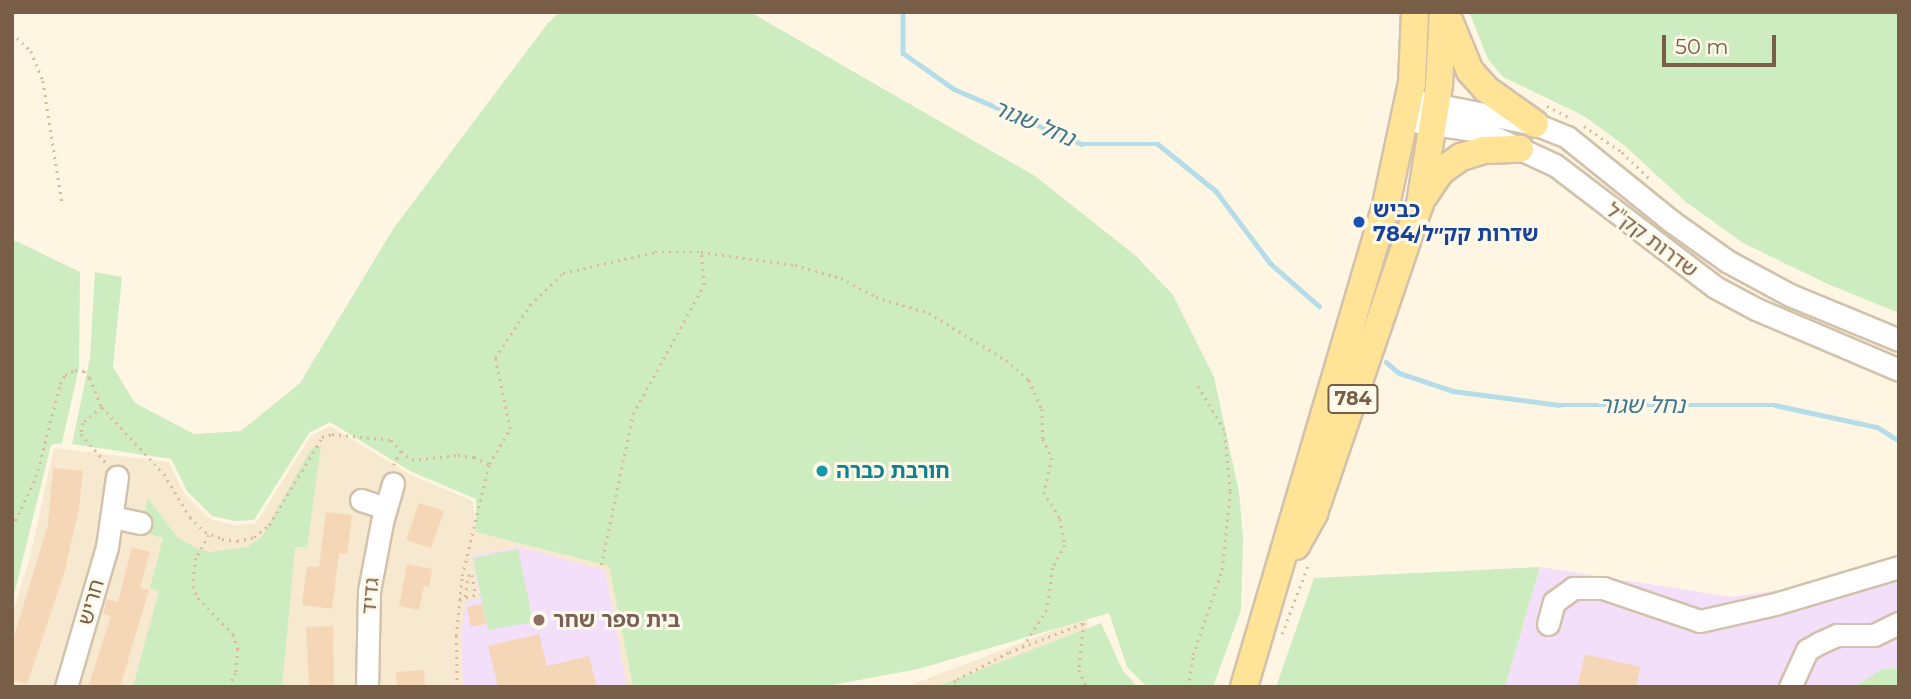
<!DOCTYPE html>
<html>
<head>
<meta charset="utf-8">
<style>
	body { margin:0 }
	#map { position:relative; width:1911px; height:699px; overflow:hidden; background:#fef6e2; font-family:Montserrat,"Noto Sans Hebrew",sans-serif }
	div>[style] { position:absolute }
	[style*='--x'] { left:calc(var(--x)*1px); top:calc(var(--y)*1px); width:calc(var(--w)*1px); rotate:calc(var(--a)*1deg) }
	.residential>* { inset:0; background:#f6e9d0 }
	.education>* { inset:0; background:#f3dffa }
	.green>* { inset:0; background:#cdecc0 }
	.stream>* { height:4.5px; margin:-2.25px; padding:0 2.25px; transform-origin:2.25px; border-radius:2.25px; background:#b5dce9 }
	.building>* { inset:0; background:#f5d7b8 }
	.path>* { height:2.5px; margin-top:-1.25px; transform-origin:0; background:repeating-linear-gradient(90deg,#daba9b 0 2px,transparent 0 7px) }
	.roads { filter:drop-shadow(2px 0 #d2c1ab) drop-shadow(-2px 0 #d2c1ab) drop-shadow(0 2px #d2c1ab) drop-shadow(0 -2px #d2c1ab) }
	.minor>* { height:21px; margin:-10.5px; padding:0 10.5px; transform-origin:10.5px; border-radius:10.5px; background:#fff }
	.major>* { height:26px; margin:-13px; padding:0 13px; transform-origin:13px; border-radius:13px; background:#ffe498 }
	.dots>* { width:19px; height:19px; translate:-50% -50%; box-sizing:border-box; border:4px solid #fff9ea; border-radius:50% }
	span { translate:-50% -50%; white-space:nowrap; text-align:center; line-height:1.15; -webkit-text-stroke:6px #fff9ea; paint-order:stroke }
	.shield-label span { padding:2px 5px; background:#fff9ea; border:2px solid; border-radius:5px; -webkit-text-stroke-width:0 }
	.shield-label { font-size:19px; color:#785d47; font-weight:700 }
	.transit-label { font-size:21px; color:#164399; font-weight:700 }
	.left { translate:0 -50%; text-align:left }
	.street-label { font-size:21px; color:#785d47 }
	.culture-label { font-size:21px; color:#0d838f; font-weight:700 }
	.education-label { font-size:21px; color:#785e54; font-weight:700 }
	.water-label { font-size:23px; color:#3f778d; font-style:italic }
	.frame { position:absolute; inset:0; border:14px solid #785d47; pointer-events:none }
	.scale { position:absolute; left:1662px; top:35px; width:114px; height:32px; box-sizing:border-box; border:4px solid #785d47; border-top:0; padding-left:9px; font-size:21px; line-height:24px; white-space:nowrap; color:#785d47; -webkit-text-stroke:5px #fff9ea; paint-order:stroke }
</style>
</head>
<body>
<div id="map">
	<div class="residential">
		<div style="clip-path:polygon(330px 426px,409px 474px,473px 501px,477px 532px,609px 566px,633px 687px,12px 687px,12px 615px,30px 557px,54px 448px,169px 462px,184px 493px,210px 519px,235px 525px,256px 523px,311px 436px)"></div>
		<div style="clip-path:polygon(1088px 617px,1082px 687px,901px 687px,911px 685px)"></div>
	</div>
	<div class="education">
		<div style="clip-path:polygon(518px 547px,605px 570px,627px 687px,463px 687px,461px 639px,466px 601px,480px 598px,472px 556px)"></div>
		<div style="clip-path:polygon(1540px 567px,1732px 597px,1899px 572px,1899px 668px,1882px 669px,1854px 687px,1505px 687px)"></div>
	</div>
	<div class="green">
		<div style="clip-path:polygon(560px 12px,750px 12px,1035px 176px,1136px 256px,1173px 295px,1214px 377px,1239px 492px,1243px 537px,1241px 610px,1213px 687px,1147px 687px,1127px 667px,1109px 613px,918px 669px,822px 687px,633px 687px,609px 566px,476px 532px,476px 499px,410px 471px,330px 422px,309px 433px,254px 520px,235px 521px,212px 516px,187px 491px,171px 459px,72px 444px,90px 358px,95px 272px,122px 277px,113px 367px,135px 403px,194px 434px,241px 431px,300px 383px,393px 229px,548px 23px)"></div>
		<div style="clip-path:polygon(1469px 12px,1899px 12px,1899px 313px,1830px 285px,1743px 243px,1686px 202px,1625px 146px,1584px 116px,1503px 77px,1488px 59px)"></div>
		<div style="clip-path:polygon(16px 241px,80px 272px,79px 368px,62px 443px,51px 445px,12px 603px,12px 242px)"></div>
		<div style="clip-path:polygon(321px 446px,307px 547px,295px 547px,282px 687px,133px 687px,159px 591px,150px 588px,163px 538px,141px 531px,148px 498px,177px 537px,196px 548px,210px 552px,247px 547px,262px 537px,307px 456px,312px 448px)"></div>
		<div style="clip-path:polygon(518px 549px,533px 622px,488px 630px,473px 558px)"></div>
		<div style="clip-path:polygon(1540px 567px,1505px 687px,1276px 687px,1314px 578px)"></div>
		<div style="clip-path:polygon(1101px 623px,1123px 671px,1138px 687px,936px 687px)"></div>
		<div style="clip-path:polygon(1899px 668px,1899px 687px,1854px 687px,1882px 669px)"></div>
	</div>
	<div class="stream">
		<div style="--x:903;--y:12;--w:41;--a:90"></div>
		<div style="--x:903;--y:53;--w:62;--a:35.2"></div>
		<div style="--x:954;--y:89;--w:139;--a:23.3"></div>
		<div style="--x:1082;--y:144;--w:76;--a:0"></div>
		<div style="--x:1158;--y:144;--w:75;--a:39"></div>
		<div style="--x:1216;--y:191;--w:91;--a:53"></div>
		<div style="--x:1271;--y:264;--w:64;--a:41.2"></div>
		<div style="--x:1386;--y:362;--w:17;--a:40"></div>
		<div style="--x:1399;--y:373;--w:57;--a:18.4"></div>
		<div style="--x:1453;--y:391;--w:107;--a:7.5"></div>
		<div style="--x:1559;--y:405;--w:216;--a:0"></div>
		<div style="--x:1775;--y:405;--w:104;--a:12.2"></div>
		<div style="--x:1877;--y:427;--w:26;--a:32"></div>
	</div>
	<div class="building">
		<div style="clip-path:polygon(53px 468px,83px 471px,79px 508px,64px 574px,27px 684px,12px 680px,12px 643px,48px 524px)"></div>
		<div style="clip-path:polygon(419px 503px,444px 511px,431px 548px,406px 540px)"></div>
		<div style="clip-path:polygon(326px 512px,352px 515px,347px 554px,339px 553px,332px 609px,302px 605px,307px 566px,319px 567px)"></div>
		<div style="clip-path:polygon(132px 547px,150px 552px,140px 588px,149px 590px,120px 687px,100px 687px,89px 684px,111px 616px,103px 614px,107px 599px,118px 602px)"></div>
		<div style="clip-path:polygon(407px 564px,432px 569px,429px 587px,424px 586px,419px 610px,399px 606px)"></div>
		<div style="clip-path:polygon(482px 604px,486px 624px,471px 627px,467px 607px)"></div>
		<div style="clip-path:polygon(333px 626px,334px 687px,309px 687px,306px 627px)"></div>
		<div style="clip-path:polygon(539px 634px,547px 666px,589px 656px,597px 687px,498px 687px,488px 646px)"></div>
		<div style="clip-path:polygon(1585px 654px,1640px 667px,1636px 687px,1577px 687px)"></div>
		<div style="clip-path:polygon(424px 670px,425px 687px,397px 687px,396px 672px)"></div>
	</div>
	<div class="path">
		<div style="--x:12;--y:33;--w:26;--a:43"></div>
		<div style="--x:31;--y:51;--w:32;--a:68"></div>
		<div style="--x:43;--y:81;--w:122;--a:81.1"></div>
		<div style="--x:1547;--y:106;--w:25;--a:27"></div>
		<div style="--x:1584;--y:126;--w:46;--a:34.4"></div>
		<div style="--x:1622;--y:152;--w:42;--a:44"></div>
		<div style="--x:102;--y:407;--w:25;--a:140"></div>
		<div style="--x:83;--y:423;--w:11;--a:100"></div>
		<div style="--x:81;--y:434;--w:40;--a:49"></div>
		<div style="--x:401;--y:451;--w:14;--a:39"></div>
		<div style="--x:412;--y:460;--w:46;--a:-6.2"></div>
		<div style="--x:458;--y:455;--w:16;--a:7"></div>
		<div style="--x:474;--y:457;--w:17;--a:25"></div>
		<div style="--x:12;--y:527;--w:55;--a:-64.4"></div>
		<div style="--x:36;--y:477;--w:96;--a:-75.5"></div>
		<div style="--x:60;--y:384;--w:10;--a:-61"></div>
		<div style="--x:65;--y:375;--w:11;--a:-27"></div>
		<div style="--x:75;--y:370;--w:9;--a:6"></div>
		<div style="--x:84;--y:371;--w:9;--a:49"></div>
		<div style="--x:90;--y:378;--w:31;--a:68"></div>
		<div style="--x:102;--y:407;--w:91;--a:47.2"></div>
		<div style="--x:164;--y:474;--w:50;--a:58.8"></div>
		<div style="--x:190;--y:517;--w:21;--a:45"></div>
		<div style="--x:205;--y:532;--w:18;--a:22"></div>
		<div style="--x:222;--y:539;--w:15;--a:8"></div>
		<div style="--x:237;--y:541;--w:17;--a:-13"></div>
		<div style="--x:254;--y:537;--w:19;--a:-39"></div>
		<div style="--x:269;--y:525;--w:103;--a:-58.9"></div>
		<div style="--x:322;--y:437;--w:10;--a:-17"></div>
		<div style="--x:332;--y:434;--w:59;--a:5.8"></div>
		<div style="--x:391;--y:440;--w:15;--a:48"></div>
		<div style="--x:401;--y:451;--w:18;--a:117"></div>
		<div style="--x:209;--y:535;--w:26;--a:119"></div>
		<div style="--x:196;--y:558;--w:28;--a:96"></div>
		<div style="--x:193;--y:586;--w:13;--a:67"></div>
		<div style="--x:198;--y:598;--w:50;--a:45.8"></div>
		<div style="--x:233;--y:634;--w:16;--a:72"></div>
		<div style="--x:238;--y:649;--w:24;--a:95"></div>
		<div style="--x:236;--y:673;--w:16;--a:120"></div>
		<div style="--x:601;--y:565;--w:154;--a:-78"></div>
		<div style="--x:633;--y:414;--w:147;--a:-61.2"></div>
		<div style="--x:704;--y:285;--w:33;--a:-95"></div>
		<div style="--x:465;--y:597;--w:22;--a:-82"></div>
		<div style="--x:468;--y:575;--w:4;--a:0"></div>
		<div style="--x:472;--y:575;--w:20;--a:79"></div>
		<div style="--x:459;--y:599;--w:21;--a:-14"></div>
		<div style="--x:1282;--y:634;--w:77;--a:-69.4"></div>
		<div style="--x:457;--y:687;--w:51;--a:-91.1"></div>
		<div style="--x:456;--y:636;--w:60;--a:-84.3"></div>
		<div style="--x:462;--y:576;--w:115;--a:-76.4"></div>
		<div style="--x:489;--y:464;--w:41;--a:-59"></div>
		<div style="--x:510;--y:429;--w:73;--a:-101.9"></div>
		<div style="--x:495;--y:358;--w:64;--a:-56.6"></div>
		<div style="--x:530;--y:305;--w:46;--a:-44.1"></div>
		<div style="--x:563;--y:273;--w:94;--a:-12.9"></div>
		<div style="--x:655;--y:252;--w:46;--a:0"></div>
		<div style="--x:701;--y:252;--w:95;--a:7.9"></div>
		<div style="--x:795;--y:265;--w:48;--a:15.8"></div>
		<div style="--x:841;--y:278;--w:40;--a:28"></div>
		<div style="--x:876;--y:297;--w:55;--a:16.8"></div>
		<div style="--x:929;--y:313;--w:90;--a:31.4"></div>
		<div style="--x:1006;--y:360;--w:30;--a:41"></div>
		<div style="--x:1029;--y:380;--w:32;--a:66"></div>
		<div style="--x:1042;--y:409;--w:30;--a:88"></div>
		<div style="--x:1043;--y:439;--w:21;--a:65"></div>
		<div style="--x:1052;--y:458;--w:35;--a:103"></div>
		<div style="--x:1044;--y:492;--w:31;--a:59"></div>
		<div style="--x:1060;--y:519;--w:26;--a:79"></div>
		<div style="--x:1065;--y:545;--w:26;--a:118"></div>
		<div style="--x:1053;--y:568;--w:42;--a:98.1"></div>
		<div style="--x:1047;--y:610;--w:44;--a:123"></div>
		<div style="--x:949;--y:687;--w:11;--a:-45"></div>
		<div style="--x:957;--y:679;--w:59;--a:-27.4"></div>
		<div style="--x:1009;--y:652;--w:80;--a:-21.1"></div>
		<div style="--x:1084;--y:623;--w:47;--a:96.1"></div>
		<div style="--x:1079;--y:670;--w:19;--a:65"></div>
		<div style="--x:1188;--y:687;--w:32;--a:-81"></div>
		<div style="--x:1193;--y:655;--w:90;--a:-71.2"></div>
		<div style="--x:1222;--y:570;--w:79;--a:-84.2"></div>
		<div style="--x:1230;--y:491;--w:61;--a:-95.6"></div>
		<div style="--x:1224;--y:430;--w:56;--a:-121.1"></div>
	</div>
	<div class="roads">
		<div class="minor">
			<div style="--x:1423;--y:102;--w:114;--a:11.1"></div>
			<div style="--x:1535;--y:124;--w:35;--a:22"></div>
			<div style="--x:1567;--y:137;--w:134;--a:38.9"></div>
			<div style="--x:1671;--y:221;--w:69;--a:35.5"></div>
			<div style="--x:1727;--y:261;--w:72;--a:28.4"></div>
			<div style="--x:1790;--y:295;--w:118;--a:22.4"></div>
			<div style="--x:1419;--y:122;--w:63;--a:8.3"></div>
			<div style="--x:1481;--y:131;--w:81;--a:24.7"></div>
			<div style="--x:1555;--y:165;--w:201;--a:37.3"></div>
			<div style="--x:1715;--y:287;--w:47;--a:28.2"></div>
			<div style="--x:1756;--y:309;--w:155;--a:23.1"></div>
			<div style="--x:361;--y:500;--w:26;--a:18"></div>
			<div style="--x:112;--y:517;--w:29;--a:12"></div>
			<div style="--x:1548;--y:624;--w:23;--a:-75"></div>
			<div style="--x:1554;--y:602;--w:24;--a:-36"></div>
			<div style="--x:1573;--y:588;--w:30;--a:0"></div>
			<div style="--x:1603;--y:588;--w:102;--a:18.8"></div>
			<div style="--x:1700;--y:621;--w:77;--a:-12.8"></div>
			<div style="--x:1775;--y:604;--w:129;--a:-16.6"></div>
			<div style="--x:66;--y:687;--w:146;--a:-73.7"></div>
			<div style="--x:107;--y:547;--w:71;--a:-81.9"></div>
			<div style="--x:367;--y:687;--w:96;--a:-88.8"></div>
			<div style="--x:369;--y:591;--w:70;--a:-79.3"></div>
			<div style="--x:382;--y:522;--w:40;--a:-74"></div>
			<div style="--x:1790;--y:687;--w:41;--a:-65.3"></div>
			<div style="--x:1807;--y:650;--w:14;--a:-30"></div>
			<div style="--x:1819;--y:643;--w:20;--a:-24"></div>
			<div style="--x:1837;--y:635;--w:37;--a:0"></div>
			<div style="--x:1874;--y:635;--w:28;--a:-26"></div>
		</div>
		<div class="major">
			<div style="--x:1448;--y:18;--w:57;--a:67.5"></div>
			<div style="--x:1470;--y:71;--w:24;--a:48"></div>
			<div style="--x:1486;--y:89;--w:60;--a:35.5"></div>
			<div style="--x:1424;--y:196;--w:29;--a:-56"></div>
			<div style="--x:1440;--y:172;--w:26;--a:-36"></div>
			<div style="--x:1461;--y:157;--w:24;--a:-17"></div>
			<div style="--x:1484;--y:150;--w:36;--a:-2"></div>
			<div style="--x:1296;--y:546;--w:38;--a:-61"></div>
			<div style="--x:1314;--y:513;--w:327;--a:-71.1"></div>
			<div style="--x:1420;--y:204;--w:121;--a:-80.9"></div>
			<div style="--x:1439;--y:85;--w:73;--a:-86.9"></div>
			<div style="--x:1244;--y:687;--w:502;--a:-73.58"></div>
			<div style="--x:1386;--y:205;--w:125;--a:-78"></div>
			<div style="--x:1412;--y:83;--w:71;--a:-87.6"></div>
		</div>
	</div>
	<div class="dots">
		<div style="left:1359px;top:222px;background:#1a4fb4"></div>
		<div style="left:822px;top:471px;background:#0f9aa8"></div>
		<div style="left:539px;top:620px;background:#8d6e63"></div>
	</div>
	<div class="shield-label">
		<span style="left:1353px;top:399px">784</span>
	</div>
	<div class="transit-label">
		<span class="left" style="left:1373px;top:222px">כביש<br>784/שדרות קק״ל</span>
	</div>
	<div class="street-label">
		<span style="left:1652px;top:240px;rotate:37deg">שדרות קק"ל</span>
		<span style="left:370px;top:596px;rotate:-85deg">גדיד</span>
		<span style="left:91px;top:602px;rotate:-74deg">חריש</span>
	</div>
	<div class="culture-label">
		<span class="left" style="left:836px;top:471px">חורבת כברה</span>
	</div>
	<div class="education-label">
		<span class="left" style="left:553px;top:620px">בית ספר שחר</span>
	</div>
	<div class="water-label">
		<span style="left:1034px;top:123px;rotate:23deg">נחל שגור</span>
		<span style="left:1642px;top:405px">נחל שגור</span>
	</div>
	<div class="frame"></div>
	<div class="scale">50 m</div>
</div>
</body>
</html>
